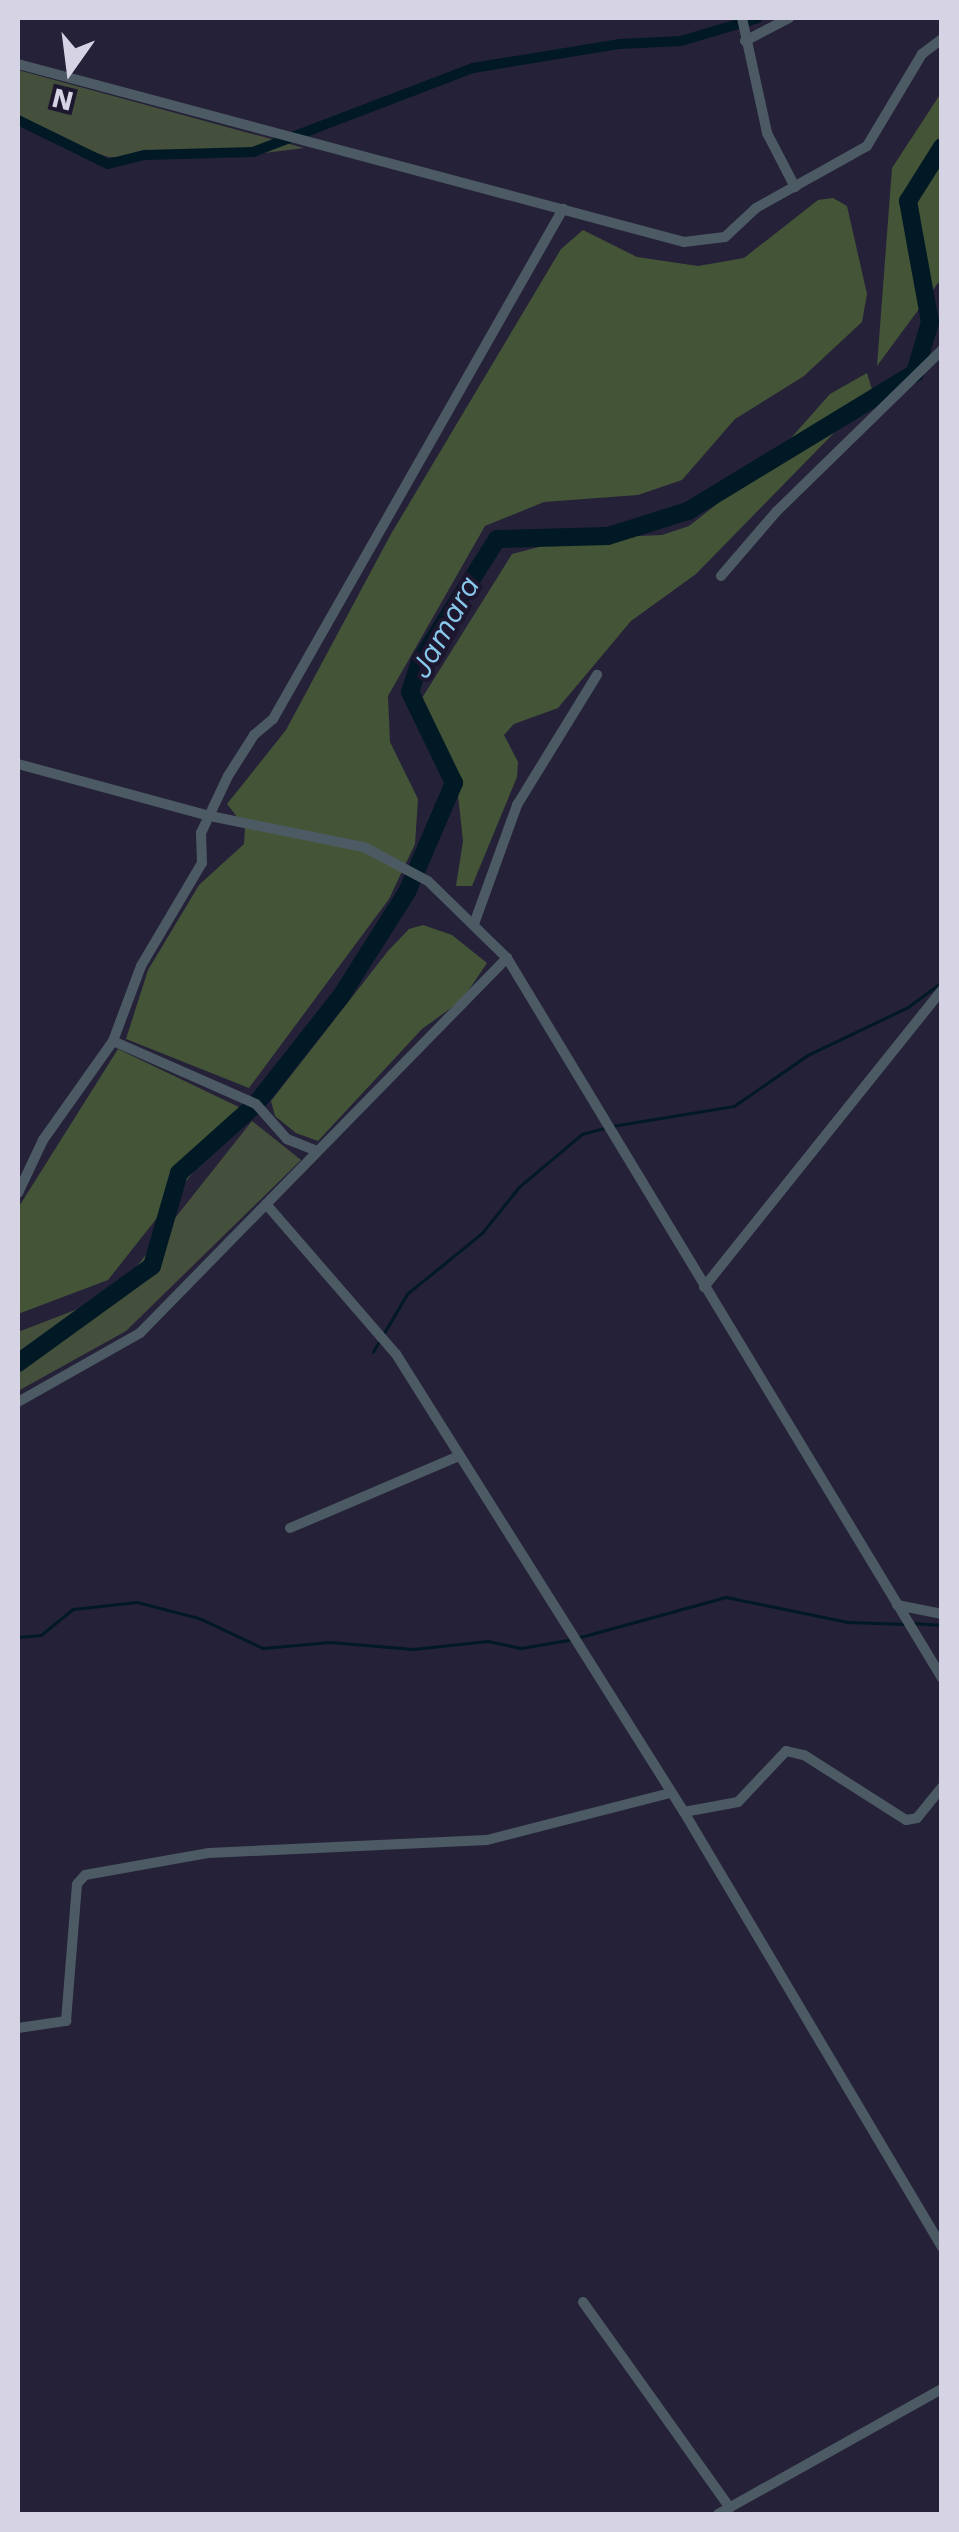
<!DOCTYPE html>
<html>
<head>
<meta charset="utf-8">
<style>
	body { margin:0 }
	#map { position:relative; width:959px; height:2532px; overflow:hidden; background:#252139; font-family:"Work Sans",sans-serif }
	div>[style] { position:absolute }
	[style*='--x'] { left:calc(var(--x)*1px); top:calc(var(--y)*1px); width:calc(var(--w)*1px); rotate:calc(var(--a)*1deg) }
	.green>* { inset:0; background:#45503c }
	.forest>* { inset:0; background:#445436 }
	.stream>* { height:2.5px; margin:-1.25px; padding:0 1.25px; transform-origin:1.25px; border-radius:1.25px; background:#001925 }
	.canal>* { height:10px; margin:-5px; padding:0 5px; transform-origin:5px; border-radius:5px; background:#001925 }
	.river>* { height:18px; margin:-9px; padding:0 9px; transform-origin:9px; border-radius:9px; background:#001925 }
	.minor>* { height:10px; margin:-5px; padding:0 5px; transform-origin:5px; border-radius:5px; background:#4c5b63 }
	span { translate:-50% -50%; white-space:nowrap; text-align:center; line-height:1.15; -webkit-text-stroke:8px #1c172e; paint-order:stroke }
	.water-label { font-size:30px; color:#88c8ea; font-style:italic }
	.frame { position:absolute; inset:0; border:20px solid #d6d4e4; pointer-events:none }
	.north { position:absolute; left:20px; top:20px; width:100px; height:100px; -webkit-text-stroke:8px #1c172e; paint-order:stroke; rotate:194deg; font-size:28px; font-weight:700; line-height:40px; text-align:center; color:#d6d4e4 }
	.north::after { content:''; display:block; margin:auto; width:35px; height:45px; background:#d6d4e4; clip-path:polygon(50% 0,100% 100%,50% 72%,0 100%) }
</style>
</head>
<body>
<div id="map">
	<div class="green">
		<div style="clip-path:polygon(18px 70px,304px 148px,223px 158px,108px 157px,18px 124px)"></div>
		<div style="clip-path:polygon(252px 1121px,301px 1160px,126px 1331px,18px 1391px,18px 1332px,114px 1295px)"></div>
	</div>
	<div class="forest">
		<div style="clip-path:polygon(941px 93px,941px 279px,877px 366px,892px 168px)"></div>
		<div style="clip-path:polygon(833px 198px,847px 206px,867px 294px,862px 322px,804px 376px,735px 419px,682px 480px,638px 495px,544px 502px,485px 526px,388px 696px,390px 742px,418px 799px,415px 844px,389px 899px,249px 1088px,126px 1039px,148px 970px,199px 885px,244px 844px,245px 827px,227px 804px,286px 730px,391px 534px,561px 249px,583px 230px,637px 257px,698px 266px,744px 258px,818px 200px)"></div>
		<div style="clip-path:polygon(867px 373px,873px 393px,696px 574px,631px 621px,558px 708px,514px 724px,504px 735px,518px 762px,517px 777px,472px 886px,456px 886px,463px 841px,458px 795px,417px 706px,512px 554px,570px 539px,662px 535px,689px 526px,767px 465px,830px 394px)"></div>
		<div style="clip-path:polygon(423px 925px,452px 935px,487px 963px,462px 1000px,422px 1029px,318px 1141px,296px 1133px,275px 1116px,271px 1101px,388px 951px,409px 929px)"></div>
		<div style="clip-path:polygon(118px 1049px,243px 1109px,108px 1280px,18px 1314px,18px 1208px)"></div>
	</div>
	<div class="stream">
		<div style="--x:612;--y:1126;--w:124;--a:-9.3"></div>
		<div style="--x:734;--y:1106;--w:90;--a:-34.6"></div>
		<div style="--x:808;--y:1055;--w:111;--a:-25.6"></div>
		<div style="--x:908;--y:1007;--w:42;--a:-36.3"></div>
		<div style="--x:384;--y:1333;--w:45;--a:-59.5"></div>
		<div style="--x:407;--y:1294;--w:97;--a:-39.1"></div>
		<div style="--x:482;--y:1233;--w:59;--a:-51.2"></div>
		<div style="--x:519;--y:1187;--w:82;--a:-40.1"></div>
		<div style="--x:582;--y:1134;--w:23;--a:-15"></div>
		<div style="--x:373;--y:1352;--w:14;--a:-60"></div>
		<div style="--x:913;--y:1623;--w:29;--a:4"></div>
		<div style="--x:18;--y:1637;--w:23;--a:-5"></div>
		<div style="--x:41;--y:1635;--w:41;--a:-39.1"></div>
		<div style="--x:73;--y:1609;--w:64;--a:-6.2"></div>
		<div style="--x:137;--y:1602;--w:64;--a:14.5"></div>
		<div style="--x:199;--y:1618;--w:71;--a:25.1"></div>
		<div style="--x:263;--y:1648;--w:67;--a:-5.1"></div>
		<div style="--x:330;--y:1642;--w:83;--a:4.8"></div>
		<div style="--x:413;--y:1649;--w:75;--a:-6.1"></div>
		<div style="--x:488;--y:1641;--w:34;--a:12"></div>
		<div style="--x:521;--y:1648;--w:49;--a:-9.5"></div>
		<div style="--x:577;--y:1638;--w:155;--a:-15.4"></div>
		<div style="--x:726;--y:1597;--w:125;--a:11.6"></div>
		<div style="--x:848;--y:1622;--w:57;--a:2"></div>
	</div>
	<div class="canal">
		<div style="--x:18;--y:120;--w:100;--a:26.1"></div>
		<div style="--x:108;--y:164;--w:38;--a:-14"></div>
		<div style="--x:145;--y:155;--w:108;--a:-1.6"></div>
		<div style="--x:253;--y:152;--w:235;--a:-20.9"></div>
		<div style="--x:473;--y:68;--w:149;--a:-9.3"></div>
		<div style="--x:620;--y:44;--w:61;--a:-2.8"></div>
		<div style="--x:681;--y:41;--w:80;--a:-16.6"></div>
	</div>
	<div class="river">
		<div style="--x:18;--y:1363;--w:165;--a:-35.9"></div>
		<div style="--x:152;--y:1266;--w:97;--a:-73.8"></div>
		<div style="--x:179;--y:1173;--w:103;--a:-41.9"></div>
		<div style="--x:256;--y:1104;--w:137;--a:-51.8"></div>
		<div style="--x:341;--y:996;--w:123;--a:-57.6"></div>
		<div style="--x:407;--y:892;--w:119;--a:-66.7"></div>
		<div style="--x:454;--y:783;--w:101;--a:-115.8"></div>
		<div style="--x:410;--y:692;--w:33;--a:-72"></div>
		<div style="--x:420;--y:661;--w:144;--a:-57.7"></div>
		<div style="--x:497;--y:539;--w:111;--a:-1.5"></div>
		<div style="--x:608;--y:536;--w:84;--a:-17.4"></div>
		<div style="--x:688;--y:511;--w:266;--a:-31.3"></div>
		<div style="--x:915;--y:373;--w:53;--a:-73.6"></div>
		<div style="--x:930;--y:322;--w:123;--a:-100.3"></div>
		<div style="--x:908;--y:201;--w:64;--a:-57.8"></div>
	</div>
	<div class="minor">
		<div style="--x:742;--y:18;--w:118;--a:77.7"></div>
		<div style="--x:767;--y:133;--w:61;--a:62.6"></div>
		<div style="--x:745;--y:41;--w:50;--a:-27.6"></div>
		<div style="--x:18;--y:64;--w:689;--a:14.96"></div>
		<div style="--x:684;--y:242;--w:41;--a:-7"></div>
		<div style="--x:725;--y:237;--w:42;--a:-43.1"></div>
		<div style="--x:756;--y:208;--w:127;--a:-29.2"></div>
		<div style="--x:867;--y:146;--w:107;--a:-59.1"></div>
		<div style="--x:922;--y:54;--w:25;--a:-37"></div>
		<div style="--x:721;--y:576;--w:86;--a:-49.3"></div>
		<div style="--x:777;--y:511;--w:231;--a:-44.3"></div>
		<div style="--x:18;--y:764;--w:199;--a:15.2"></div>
		<div style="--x:210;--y:816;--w:157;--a:11.4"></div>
		<div style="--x:364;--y:847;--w:72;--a:28"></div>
		<div style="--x:428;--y:881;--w:110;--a:44.3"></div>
		<div style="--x:474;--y:924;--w:127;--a:-70.1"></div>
		<div style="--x:517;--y:805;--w:153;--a:-58.4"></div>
		<div style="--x:113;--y:1041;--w:156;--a:23.8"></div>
		<div style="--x:256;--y:1104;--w:47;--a:48.5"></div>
		<div style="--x:287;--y:1139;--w:32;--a:22"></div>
		<div style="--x:18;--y:1193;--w:59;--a:-64.7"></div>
		<div style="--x:43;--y:1140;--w:121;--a:-54.7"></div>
		<div style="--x:113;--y:1041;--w:80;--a:-69.5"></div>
		<div style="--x:141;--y:966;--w:120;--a:-59.4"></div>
		<div style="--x:202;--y:863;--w:30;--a:-92"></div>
		<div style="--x:201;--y:833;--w:63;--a:-64.7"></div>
		<div style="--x:228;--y:776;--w:49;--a:-57.6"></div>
		<div style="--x:254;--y:735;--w:25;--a:-40"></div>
		<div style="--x:273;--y:719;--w:587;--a:-60.38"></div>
		<div style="--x:266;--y:1204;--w:198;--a:49.1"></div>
		<div style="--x:396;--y:1354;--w:541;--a:57.84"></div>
		<div style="--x:684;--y:1812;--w:506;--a:59.33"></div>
		<div style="--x:704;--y:1287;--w:381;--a:-51.3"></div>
		<div style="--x:18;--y:1402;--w:140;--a:-29.5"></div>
		<div style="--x:140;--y:1333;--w:525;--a:-45.62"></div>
		<div style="--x:507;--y:958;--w:841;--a:58.86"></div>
		<div style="--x:290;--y:1528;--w:184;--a:-23.1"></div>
		<div style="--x:897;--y:1605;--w:46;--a:11.3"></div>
		<div style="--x:684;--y:1812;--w:55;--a:-10.5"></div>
		<div style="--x:738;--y:1802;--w:70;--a:-46.7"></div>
		<div style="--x:786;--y:1751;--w:18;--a:13"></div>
		<div style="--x:804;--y:1755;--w:121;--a:32.5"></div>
		<div style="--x:906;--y:1820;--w:11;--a:-10"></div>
		<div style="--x:917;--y:1818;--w:40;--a:-51"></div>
		<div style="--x:18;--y:2028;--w:49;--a:-8.3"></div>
		<div style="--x:66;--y:2021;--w:137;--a:-85.4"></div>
		<div style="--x:77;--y:1884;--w:12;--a:-48"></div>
		<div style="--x:85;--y:1875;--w:126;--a:-10.1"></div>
		<div style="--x:209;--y:1853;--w:278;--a:-2.7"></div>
		<div style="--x:487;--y:1840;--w:189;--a:-14.4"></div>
		<div style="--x:583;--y:2302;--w:253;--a:54.5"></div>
		<div style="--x:718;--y:2514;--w:257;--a:-29.2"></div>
	</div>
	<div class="water-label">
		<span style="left:445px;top:627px;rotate:-61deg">Jamara</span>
	</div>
	<div class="frame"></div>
	<div class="north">N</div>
</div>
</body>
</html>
